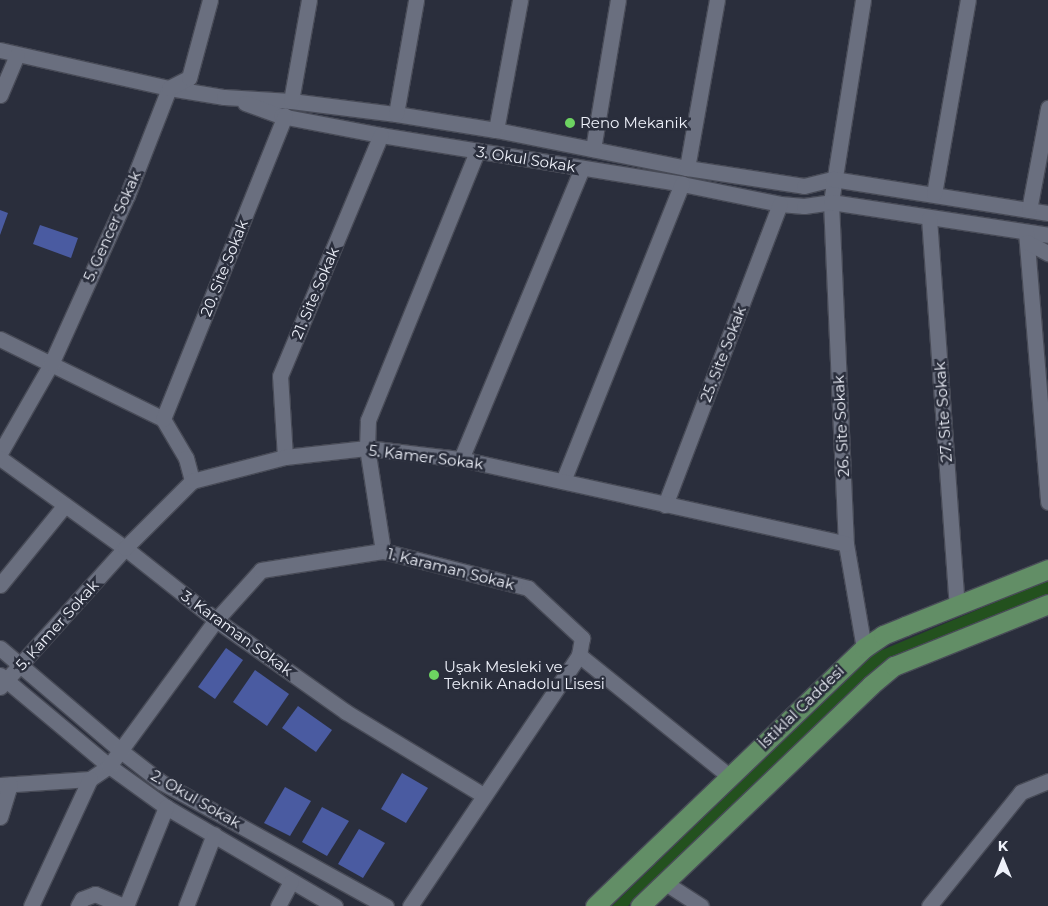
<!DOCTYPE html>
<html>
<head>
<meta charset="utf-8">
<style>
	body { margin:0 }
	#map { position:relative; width:1048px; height:906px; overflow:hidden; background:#2a2e3c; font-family:Montserrat,sans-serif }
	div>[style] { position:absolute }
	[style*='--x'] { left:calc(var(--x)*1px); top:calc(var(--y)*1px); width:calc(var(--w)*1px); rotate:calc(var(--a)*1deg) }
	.green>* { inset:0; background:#23511e }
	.building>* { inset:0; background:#4a5ba1 }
	.roads { filter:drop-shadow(1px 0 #484b57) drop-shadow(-1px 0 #484b57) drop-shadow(0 1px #484b57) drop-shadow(0 -1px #484b57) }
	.minor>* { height:15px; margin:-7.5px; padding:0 7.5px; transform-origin:7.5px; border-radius:7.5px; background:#6a6f7f }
	.major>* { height:19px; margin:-9.5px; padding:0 9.5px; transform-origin:9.5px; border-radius:9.5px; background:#628e66 }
	.dots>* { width:14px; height:14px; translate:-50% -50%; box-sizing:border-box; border:2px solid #2a2e3c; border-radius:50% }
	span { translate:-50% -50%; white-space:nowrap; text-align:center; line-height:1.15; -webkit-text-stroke:5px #2a2e3c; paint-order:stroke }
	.poi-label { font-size:15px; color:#eef1fa }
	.left { translate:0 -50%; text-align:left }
	.street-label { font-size:15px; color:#eef1fa }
	.north { position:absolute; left:978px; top:836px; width:50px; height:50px; -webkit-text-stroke:4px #2a2e3c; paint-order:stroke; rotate:0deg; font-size:14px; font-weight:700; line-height:20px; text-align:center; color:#eef1fa }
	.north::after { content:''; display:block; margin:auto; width:18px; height:22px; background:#eef1fa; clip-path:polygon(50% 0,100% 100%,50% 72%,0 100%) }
</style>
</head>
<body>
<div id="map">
	<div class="green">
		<div style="clip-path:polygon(1048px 580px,1048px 595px,888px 659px,877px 667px,628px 906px,612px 906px,875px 653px)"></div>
	</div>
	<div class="building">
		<div style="clip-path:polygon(0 210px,8px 213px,0 235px)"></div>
		<div style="clip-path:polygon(40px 225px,78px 238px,71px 258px,33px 244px)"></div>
		<div style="clip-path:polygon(226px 648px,243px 660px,215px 699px,198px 687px)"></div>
		<div style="clip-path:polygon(255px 670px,289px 694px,267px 726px,233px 702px)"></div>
		<div style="clip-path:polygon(298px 706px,332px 730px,316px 752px,282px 728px)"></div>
		<div style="clip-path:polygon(402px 773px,428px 788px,406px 823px,381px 809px)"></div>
		<div style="clip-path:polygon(285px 787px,311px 801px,290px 836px,264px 823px)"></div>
		<div style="clip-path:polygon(322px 807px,349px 821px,327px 856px,302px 842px)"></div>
		<div style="clip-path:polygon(359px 829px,385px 843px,363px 878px,338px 864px)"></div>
	</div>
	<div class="roads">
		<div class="minor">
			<div style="--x:863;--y:0;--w:205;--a:99"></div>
			<div style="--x:831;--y:202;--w:342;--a:87.5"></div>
			<div style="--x:846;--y:544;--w:106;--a:80.2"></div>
			<div style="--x:0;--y:50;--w:173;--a:12.7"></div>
			<div style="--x:169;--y:88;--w:56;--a:9.3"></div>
			<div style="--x:224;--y:97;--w:67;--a:3.4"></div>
			<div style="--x:291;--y:101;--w:106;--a:7.1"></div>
			<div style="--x:396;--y:114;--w:101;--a:9.1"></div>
			<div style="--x:496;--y:130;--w:195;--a:11.3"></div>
			<div style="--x:687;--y:168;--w:118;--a:8.7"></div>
			<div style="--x:804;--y:186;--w:30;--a:-14"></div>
			<div style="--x:833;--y:179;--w:218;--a:9"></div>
			<div style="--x:0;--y:95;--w:43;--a:-67"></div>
			<div style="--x:291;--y:101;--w:103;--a:-79.9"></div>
			<div style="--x:245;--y:103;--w:38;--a:20"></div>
			<div style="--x:281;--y:116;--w:102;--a:10.8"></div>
			<div style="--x:381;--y:135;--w:305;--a:9.2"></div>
			<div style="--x:682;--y:184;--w:100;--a:11.5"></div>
			<div style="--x:780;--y:204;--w:24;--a:5"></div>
			<div style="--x:804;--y:206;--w:27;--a:-8"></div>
			<div style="--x:831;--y:202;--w:219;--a:8.6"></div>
			<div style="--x:396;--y:114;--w:116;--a:-80"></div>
			<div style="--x:496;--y:130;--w:132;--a:-79.5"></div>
			<div style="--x:593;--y:149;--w:151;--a:-80.5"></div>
			<div style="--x:687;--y:168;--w:171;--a:-79.9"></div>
			<div style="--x:934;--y:194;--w:197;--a:-80.1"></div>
			<div style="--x:1029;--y:210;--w:104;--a:-79.4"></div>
			<div style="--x:929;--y:218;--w:389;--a:85.9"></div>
			<div style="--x:1026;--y:232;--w:271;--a:85.3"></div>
			<div style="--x:1027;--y:242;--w:24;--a:28"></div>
			<div style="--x:0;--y:339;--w:182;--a:26.1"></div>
			<div style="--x:163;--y:419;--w:45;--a:59.5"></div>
			<div style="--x:186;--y:458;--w:24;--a:75"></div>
			<div style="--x:163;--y:419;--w:327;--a:-68.1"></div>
			<div style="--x:0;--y:453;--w:103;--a:-60.2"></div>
			<div style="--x:51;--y:364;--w:184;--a:-65.7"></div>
			<div style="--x:127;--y:196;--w:116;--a:-68.7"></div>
			<div style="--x:169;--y:88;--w:22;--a:-27"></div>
			<div style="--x:189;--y:78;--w:81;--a:-74.9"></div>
			<div style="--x:285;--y:457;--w:81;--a:-93.5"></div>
			<div style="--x:280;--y:376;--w:261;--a:-67.3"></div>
			<div style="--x:0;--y:458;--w:154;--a:35.8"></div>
			<div style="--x:125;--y:548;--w:116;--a:38.4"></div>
			<div style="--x:216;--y:620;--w:159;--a:35.3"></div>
			<div style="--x:346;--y:712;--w:160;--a:31.2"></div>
			<div style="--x:461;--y:459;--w:315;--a:-67.4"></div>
			<div style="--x:563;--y:481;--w:320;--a:-68.2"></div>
			<div style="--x:665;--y:505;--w:322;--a:-69.1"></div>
			<div style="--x:383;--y:551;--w:104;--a:-98.8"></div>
			<div style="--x:367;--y:448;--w:28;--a:-88"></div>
			<div style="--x:368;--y:420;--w:290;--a:-67.9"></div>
			<div style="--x:0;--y:585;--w:103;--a:-50.9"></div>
			<div style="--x:0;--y:648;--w:159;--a:40.4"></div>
			<div style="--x:121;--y:751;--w:51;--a:37.8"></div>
			<div style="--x:161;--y:782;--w:257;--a:28.9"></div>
			<div style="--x:0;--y:675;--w:142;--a:39.9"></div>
			<div style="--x:109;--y:766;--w:70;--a:35.7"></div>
			<div style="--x:166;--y:807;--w:196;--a:30.4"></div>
			<div style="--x:0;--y:687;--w:187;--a:-48"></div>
			<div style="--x:125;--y:548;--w:95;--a:-45"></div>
			<div style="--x:192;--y:481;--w:96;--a:-14.5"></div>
			<div style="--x:285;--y:457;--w:82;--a:-6.3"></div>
			<div style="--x:367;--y:448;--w:95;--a:6.7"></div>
			<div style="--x:461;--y:459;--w:394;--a:12.4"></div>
			<div style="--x:0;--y:785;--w:90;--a:-3.8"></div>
			<div style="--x:90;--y:779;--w:23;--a:-34"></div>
			<div style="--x:109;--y:766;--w:181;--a:-53.8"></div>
			<div style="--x:216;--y:620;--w:67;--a:-48"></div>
			<div style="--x:261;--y:570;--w:123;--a:-8.9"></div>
			<div style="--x:383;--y:551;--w:150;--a:14.3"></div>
			<div style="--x:528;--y:588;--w:74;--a:42.8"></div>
			<div style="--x:582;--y:638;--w:17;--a:100"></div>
			<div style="--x:579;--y:655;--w:193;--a:38.9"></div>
			<div style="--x:0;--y:817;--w:34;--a:-73"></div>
			<div style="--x:664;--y:882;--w:44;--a:33"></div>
			<div style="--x:31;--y:906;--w:140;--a:-65.1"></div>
			<div style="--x:78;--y:906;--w:8;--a:-60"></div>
			<div style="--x:82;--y:899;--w:14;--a:-21"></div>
			<div style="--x:95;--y:894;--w:30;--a:23"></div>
			<div style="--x:126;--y:906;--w:107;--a:-68"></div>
			<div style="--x:186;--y:906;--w:77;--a:-68.7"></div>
			<div style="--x:278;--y:906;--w:27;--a:-62"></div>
			<div style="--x:410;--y:906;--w:303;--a:-56"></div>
			<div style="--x:929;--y:906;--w:146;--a:-51.1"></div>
			<div style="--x:1021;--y:792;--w:29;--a:-22"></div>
		</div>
		<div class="major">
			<div style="--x:595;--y:906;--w:373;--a:-43.8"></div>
			<div style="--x:864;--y:648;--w:23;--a:-34"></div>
			<div style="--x:883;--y:635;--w:24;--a:-22"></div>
			<div style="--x:905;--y:626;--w:154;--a:-21.7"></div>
			<div style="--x:640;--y:906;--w:320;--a:-43.7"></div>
			<div style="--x:871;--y:685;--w:30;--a:-40"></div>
			<div style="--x:894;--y:666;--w:166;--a:-21.9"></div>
		</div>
	</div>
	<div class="dots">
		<div style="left:570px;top:123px;background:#6dd361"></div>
		<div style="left:434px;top:675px;background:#6dd361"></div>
	</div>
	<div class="poi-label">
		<span class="left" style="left:580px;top:123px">Reno Mekanik</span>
		<span class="left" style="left:444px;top:675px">Uşak Mesleki ve<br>Teknik Anadolu Lisesi</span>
	</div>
	<div class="street-label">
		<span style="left:526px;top:159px;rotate:9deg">3. Okul Sokak</span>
		<span style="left:112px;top:226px;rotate:-66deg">5. Gencer Sokak</span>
		<span style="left:224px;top:268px;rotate:-68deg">20. Site Sokak</span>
		<span style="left:315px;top:293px;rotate:-67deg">21. Site Sokak</span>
		<span style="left:723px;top:354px;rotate:-69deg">25. Site Sokak</span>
		<span style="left:943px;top:412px;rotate:-94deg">27. Site Sokak</span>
		<span style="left:841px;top:426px;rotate:-93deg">26. Site Sokak</span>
		<span style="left:426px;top:457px;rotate:7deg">5. Kamer Sokak</span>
		<span style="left:451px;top:569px;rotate:14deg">1. Karaman Sokak</span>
		<span style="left:57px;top:625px;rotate:-48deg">5. Kamer Sokak</span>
		<span style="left:237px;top:633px;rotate:36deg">3. Karaman Sokak</span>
		<span style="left:801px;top:707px;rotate:-44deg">İstiklal Caddesi</span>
		<span style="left:196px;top:799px;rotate:30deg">2. Okul Sokak</span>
	</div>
	<div class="north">K</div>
</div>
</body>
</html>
